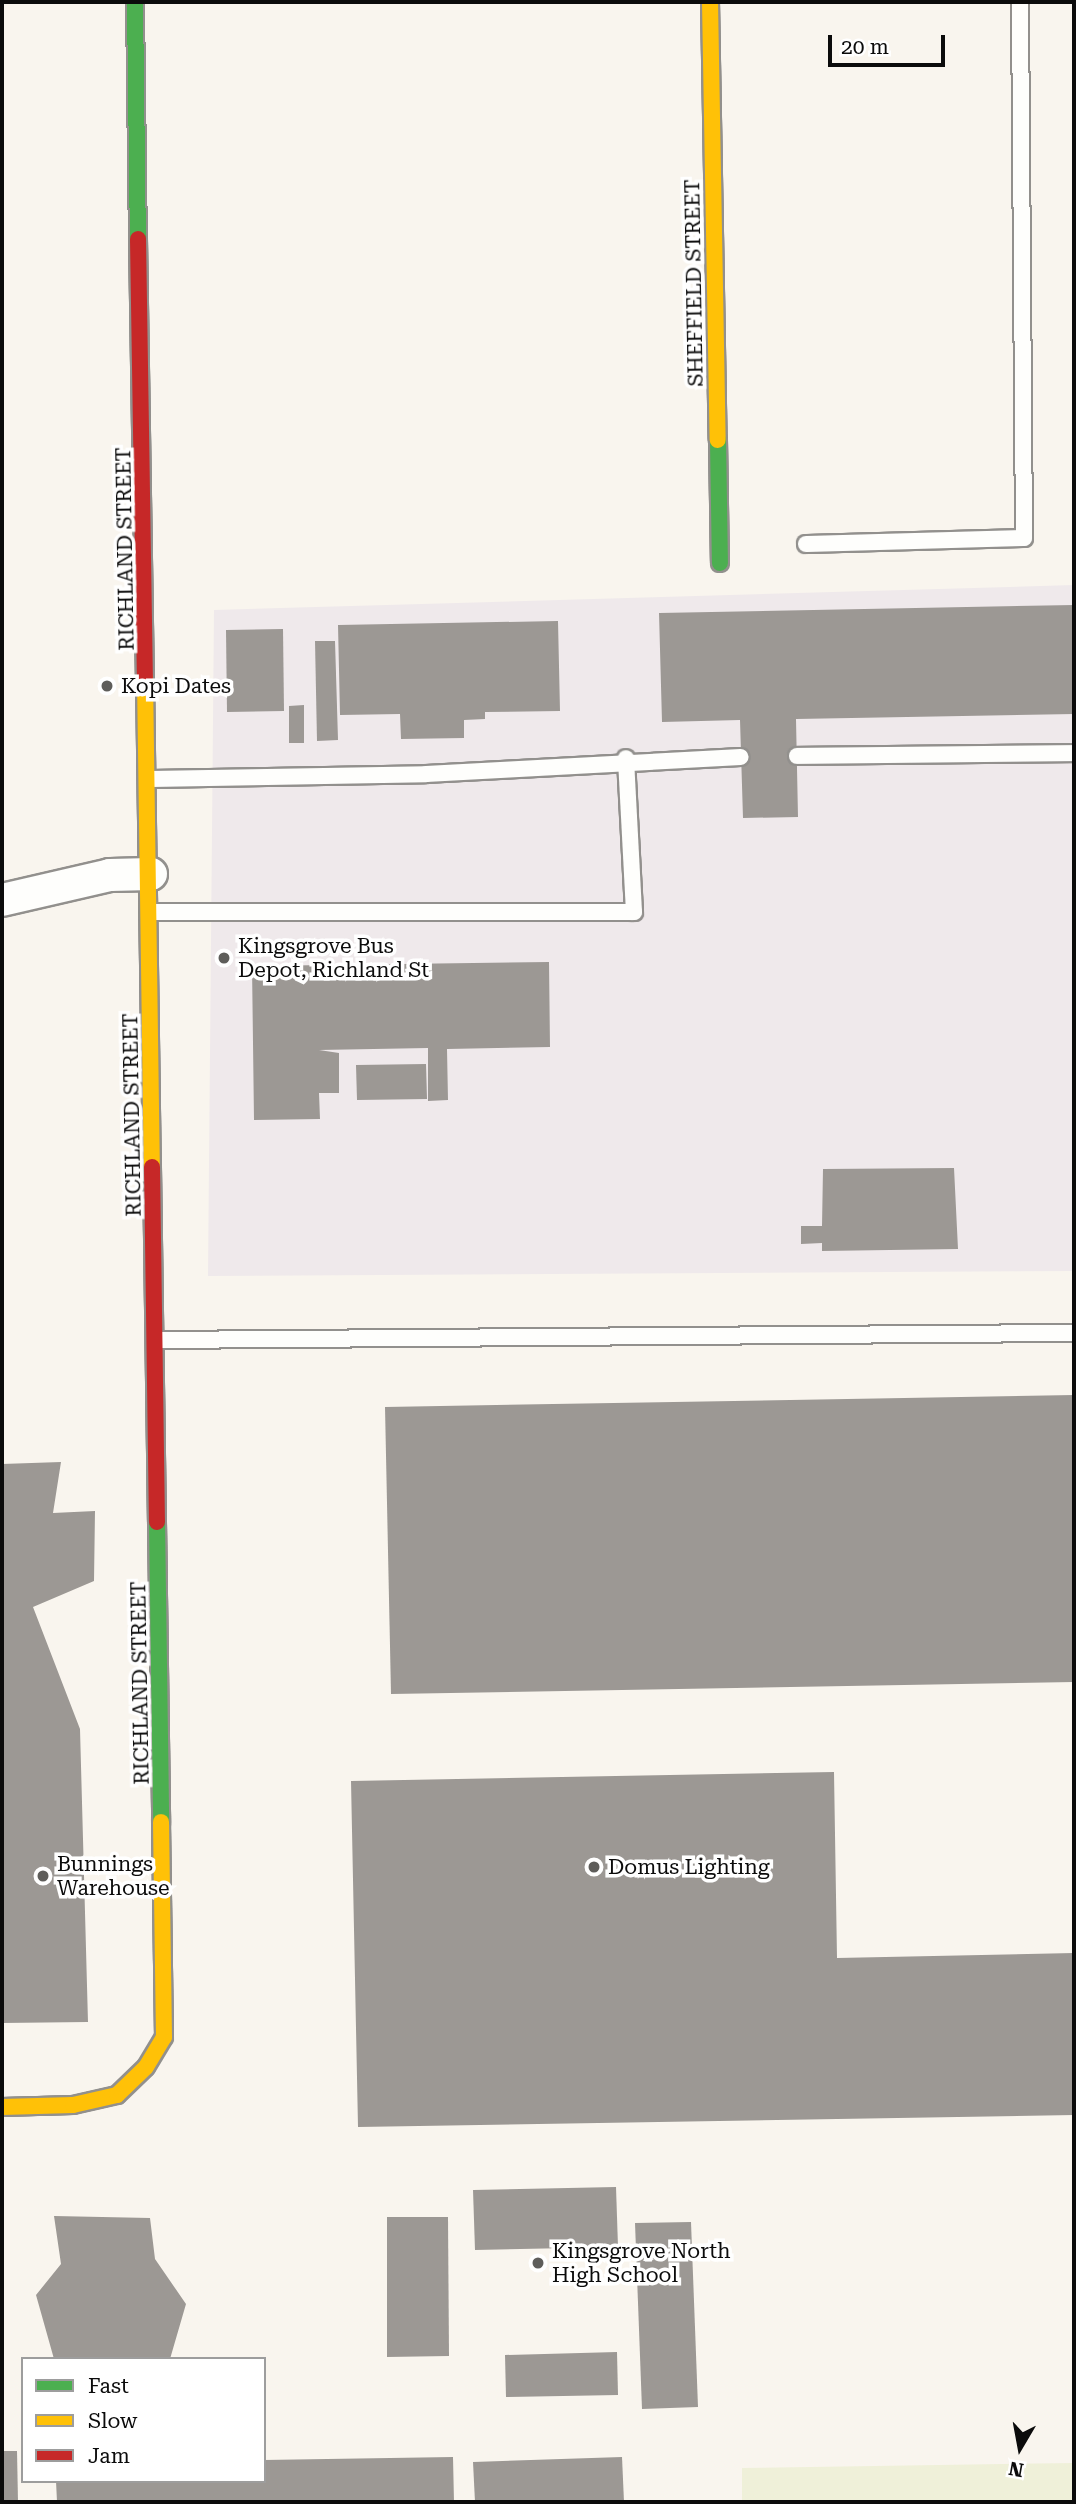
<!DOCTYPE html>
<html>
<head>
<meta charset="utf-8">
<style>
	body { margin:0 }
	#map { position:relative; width:1076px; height:2504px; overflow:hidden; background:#f9f5ee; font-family:"Roboto Serif",serif }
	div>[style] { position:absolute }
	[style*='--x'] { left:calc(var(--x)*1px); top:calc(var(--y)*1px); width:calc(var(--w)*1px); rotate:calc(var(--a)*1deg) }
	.industrial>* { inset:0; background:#efe9eb }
	.pitch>* { inset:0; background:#eff0d9 }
	.building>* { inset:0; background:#9c9894 }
	.roads { filter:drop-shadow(2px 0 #92908d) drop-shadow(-2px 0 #92908d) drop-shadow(0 2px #92908d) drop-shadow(0 -2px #92908d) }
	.lane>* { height:16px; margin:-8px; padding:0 8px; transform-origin:8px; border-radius:8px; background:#fefefc }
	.street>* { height:32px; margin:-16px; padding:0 16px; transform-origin:16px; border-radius:16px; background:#fefefc }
	.fast>* { height:16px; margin:-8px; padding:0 8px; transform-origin:8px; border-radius:8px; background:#4caf50 }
	.slow>* { height:16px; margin:-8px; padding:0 8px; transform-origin:8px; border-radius:8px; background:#ffc107 }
	.jam>* { height:16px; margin:-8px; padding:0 8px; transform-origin:8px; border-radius:8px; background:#c62828 }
	.dots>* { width:19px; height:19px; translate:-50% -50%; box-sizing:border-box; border:4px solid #fff; border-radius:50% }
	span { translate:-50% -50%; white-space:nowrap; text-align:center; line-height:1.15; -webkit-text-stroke:7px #fff; paint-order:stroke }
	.street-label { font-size:21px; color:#0b0b0b }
	.poi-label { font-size:21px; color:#0b0b0b }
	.left { translate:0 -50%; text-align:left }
	.frame { position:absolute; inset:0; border:4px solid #0b0b0b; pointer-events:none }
	.legend { position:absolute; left:21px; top:2357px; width:245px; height:126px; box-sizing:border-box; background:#fff; border:2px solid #9d9d9d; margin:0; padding:9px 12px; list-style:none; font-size:21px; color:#0b0b0b }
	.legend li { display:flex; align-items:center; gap:14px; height:35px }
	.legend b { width:35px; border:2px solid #9d9d9d }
	.north { position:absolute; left:985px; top:2413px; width:70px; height:70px; -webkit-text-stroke:5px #fff; paint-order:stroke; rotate:190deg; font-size:19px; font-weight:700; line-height:28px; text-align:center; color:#0b0b0b }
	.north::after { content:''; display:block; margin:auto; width:24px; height:32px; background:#0b0b0b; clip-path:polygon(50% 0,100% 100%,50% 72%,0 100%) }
	.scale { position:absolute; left:828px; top:35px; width:117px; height:32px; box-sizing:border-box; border:4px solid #0b0b0b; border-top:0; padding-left:9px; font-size:21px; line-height:24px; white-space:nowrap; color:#0b0b0b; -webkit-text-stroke:5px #fff; paint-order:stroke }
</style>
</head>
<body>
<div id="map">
	<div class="industrial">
		<div style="clip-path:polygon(1074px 585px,1074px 1271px,208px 1276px,214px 610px)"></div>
	</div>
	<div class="pitch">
		<div style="clip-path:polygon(1074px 2463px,1074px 2502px,742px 2502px,742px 2468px)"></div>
	</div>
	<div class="building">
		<div style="clip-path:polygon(1074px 605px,1074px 714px,796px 719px,798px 817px,743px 818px,740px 720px,662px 722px,659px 613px)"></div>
		<div style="clip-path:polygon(558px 621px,560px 711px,485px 712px,485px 719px,464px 720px,464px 738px,401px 739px,400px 714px,340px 715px,338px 625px)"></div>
		<div style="clip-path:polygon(283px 629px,284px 711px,227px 712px,226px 630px)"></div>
		<div style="clip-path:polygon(315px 641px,335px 641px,338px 740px,317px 741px)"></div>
		<div style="clip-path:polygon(304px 705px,304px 743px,289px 743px,289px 706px)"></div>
		<div style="clip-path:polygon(549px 962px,550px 1047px,447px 1049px,448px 1100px,428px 1101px,428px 1048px,319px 1050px,339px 1053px,339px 1093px,319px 1093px,320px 1119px,254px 1120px,252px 966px)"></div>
		<div style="clip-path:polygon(426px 1064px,427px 1099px,357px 1100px,356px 1065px)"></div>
		<div style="clip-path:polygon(954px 1168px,958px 1249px,822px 1251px,822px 1243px,801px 1244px,801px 1226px,822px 1226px,823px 1169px)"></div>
		<div style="clip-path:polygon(1074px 1395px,1074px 1682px,391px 1694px,385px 1407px)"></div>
		<div style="clip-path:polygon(61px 1462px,53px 1513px,95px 1511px,94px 1581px,33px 1607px,80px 1729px,88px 2022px,2px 2023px,2px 1464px)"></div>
		<div style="clip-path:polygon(834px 1772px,837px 1958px,1074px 1953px,1074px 2115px,358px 2127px,351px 1781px)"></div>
		<div style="clip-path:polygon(616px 2187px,618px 2247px,475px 2250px,473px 2190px)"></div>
		<div style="clip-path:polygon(54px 2216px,150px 2218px,155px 2259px,186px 2304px,170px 2359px,54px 2359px,36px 2295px,61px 2264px)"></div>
		<div style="clip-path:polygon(387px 2217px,448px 2217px,449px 2356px,387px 2357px)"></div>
		<div style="clip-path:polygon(691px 2222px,698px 2407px,642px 2409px,635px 2223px)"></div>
		<div style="clip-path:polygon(617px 2352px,618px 2395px,506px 2397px,505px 2355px)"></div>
		<div style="clip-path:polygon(2px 2451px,17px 2451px,18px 2502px,2px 2502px)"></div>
		<div style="clip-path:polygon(453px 2457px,454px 2502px,57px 2502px,56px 2481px,264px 2481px,264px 2460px)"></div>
		<div style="clip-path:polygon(622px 2457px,624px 2502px,475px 2502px,473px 2462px)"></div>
	</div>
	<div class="roads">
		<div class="lane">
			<div style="--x:806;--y:544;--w:218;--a:-1.6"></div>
			<div style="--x:1024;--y:538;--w:536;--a:-90.43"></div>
			<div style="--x:797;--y:756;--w:277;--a:-0.6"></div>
			<div style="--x:151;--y:779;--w:275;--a:-1"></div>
			<div style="--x:426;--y:774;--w:315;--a:-3.1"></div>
			<div style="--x:151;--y:912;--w:483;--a:0"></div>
			<div style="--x:634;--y:912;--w:154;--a:-93"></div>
			<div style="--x:156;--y:1340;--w:918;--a:-0.44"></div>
		</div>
		<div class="street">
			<div style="--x:2;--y:900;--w:111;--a:-13"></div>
			<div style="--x:110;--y:875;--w:41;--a:-1.4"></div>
		</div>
		<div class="fast">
			<div style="--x:135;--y:2;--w:237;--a:89.3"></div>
			<div style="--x:718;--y:440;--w:123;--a:89.1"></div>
			<div style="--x:157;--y:1522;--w:300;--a:89.2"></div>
		</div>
		<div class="slow">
			<div style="--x:710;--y:2;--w:438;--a:89"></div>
			<div style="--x:145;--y:678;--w:489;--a:89.2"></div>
			<div style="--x:2;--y:2107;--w:71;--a:-1.6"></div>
			<div style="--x:73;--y:2105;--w:45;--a:-12.8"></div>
			<div style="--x:117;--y:2095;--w:40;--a:-44"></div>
			<div style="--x:146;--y:2067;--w:35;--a:-59"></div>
			<div style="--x:164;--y:2037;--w:215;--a:-90.8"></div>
		</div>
		<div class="jam">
			<div style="--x:138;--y:239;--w:439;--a:89.1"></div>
			<div style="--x:152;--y:1167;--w:355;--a:89.2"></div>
		</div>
	</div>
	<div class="dots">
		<div style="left:107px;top:686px;background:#5e5d5a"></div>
		<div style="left:224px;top:958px;background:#5e5d5a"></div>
		<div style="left:594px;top:1867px;background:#5e5d5a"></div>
		<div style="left:43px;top:1876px;background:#5e5d5a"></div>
		<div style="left:538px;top:2263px;background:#5e5d5a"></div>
	</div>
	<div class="street-label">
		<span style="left:694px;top:283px;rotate:-91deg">SHEFFIELD STREET</span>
		<span style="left:125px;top:549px;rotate:-91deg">RICHLAND STREET</span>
		<span style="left:132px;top:1115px;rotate:-91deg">RICHLAND STREET</span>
		<span style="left:140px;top:1683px;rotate:-91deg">RICHLAND STREET</span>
	</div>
	<div class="poi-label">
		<span class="left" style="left:121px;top:686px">Kopi Dates</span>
		<span class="left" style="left:238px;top:958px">Kingsgrove Bus<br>Depot, Richland St</span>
		<span class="left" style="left:57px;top:1876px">Bunnings<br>Warehouse</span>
		<span class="left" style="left:608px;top:1867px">Domus Lighting</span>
		<span class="left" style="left:552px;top:2263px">Kingsgrove North<br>High School</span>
	</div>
	<div class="frame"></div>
	<ul class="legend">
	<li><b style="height:9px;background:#4caf50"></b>Fast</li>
	<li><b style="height:9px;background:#ffc107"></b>Slow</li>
	<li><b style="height:9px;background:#c62828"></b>Jam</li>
	</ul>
	<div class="north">N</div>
	<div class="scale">20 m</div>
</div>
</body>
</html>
